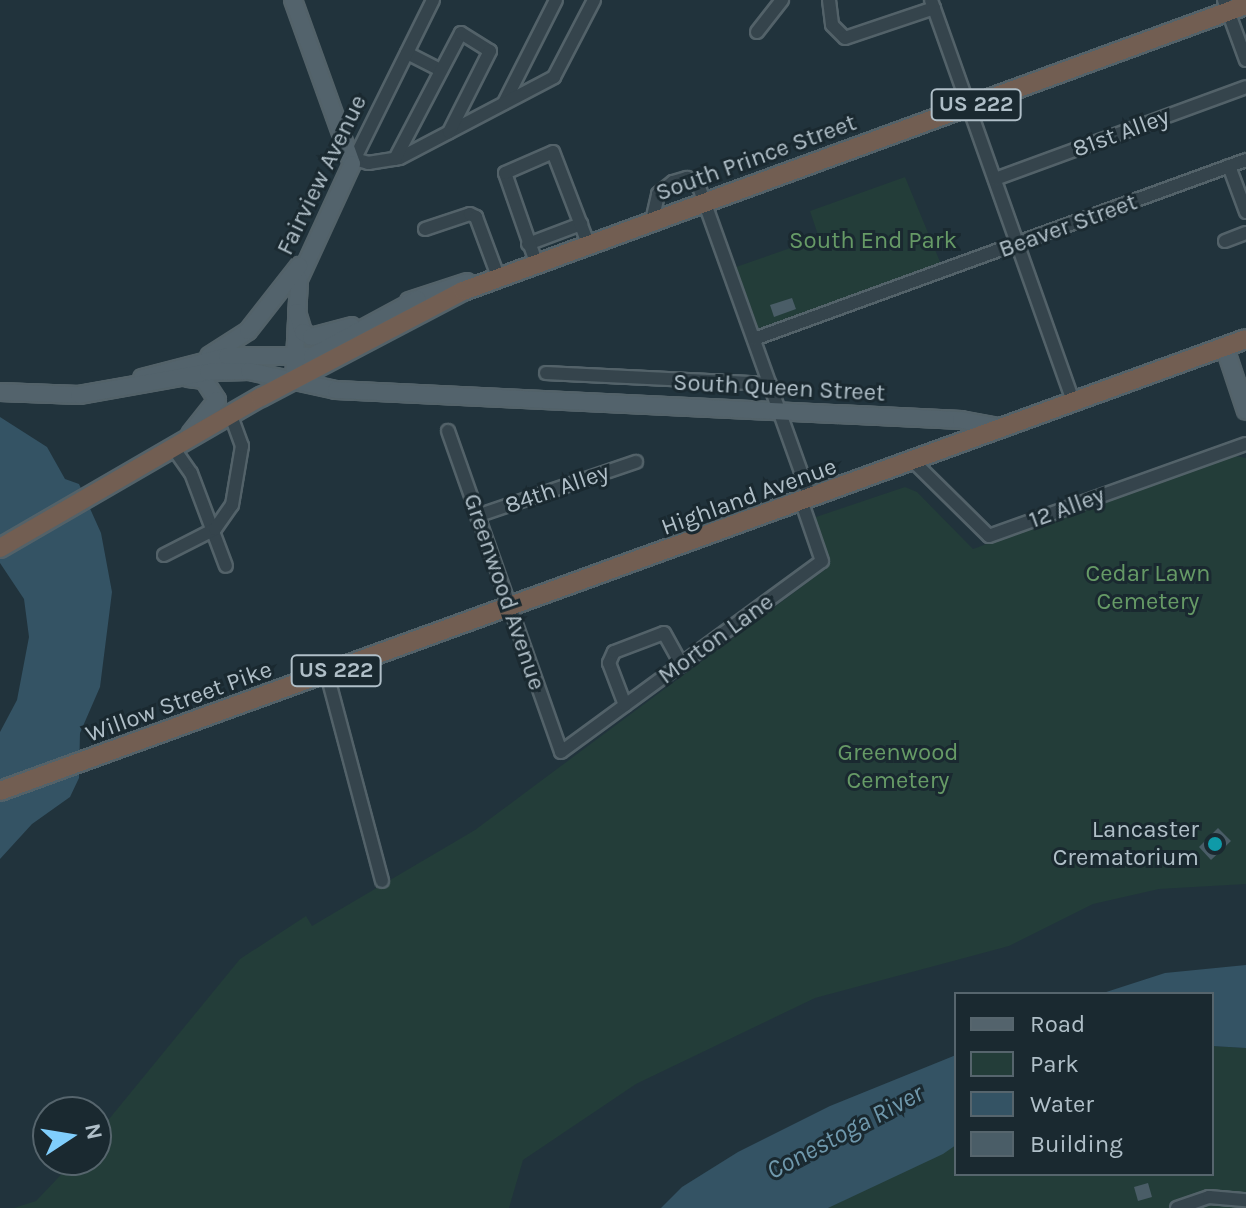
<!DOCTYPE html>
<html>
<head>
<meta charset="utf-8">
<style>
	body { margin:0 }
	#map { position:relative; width:1246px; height:1208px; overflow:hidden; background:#21333c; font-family:Karla,sans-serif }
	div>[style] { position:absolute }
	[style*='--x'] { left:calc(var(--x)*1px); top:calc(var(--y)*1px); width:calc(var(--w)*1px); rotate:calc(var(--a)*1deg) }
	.green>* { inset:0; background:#233d39 }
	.water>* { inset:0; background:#345364 }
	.building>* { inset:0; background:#4a5d67 }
	.roads { filter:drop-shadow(2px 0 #536269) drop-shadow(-2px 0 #536269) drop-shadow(0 2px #536269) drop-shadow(0 -2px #536269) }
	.minor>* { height:12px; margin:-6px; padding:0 6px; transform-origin:6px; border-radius:6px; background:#35444c }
	.major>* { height:16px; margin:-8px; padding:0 8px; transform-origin:8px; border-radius:8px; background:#53636c }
	.highway>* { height:18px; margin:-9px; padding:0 9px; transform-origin:9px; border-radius:9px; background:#725e52 }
	.dots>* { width:22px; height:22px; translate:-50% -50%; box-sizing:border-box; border:4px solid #1a2930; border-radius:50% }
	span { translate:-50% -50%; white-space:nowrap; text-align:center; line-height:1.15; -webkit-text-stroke:6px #1a2930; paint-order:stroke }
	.shield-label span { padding:2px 6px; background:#1a2930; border:2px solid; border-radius:6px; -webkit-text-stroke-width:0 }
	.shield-label { font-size:22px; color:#b0bfc8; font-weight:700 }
	.street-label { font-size:24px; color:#b0bfc8 }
	.park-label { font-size:24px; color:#669a66 }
	.poi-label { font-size:24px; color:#b0bfc8 }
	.right { translate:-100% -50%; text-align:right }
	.water-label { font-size:26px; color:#6f98ac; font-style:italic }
	.legend { position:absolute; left:954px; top:992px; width:260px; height:184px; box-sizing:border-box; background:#1a2930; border:2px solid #56656d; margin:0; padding:10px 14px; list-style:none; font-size:24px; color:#b0bfc8 }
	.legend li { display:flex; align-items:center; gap:16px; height:40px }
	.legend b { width:40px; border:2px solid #56656d }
	.north { position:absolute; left:32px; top:1096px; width:80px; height:80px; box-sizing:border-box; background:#1a2930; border:2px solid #56656d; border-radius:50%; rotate:78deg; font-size:22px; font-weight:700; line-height:32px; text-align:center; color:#b0bfc8 }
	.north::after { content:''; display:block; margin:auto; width:28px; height:36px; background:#80cefc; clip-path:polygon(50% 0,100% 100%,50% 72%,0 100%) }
</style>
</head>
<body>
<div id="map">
	<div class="green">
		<div style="clip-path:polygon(905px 177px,943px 269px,760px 333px,736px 267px,819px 238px,810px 211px)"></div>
		<div style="clip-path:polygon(1231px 455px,1246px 458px,1246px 884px,1159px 889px,1093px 904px,1009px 946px,815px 998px,636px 1084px,523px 1160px,509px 1208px,14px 1208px,36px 1201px,75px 1160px,96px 1160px,96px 1135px,240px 959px,306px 916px,312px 926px,475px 830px,827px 568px,813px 518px,905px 487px,917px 492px,973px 549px)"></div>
		<div style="clip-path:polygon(1212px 1046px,1246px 1048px,1246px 1208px,828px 1208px,956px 1145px,956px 1174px,1212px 1174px)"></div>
	</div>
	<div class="water">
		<div style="clip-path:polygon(0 417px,47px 447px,65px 479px,79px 484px,101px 533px,112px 592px,100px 687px,80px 733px,79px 778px,70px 797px,32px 824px,0 859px,0 732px,17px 700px,29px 637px,24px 599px,0 563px)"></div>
		<div style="clip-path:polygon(1246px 965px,1246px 1048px,1212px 1046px,1212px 994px,1100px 994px,1165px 973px)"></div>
		<div style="clip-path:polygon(956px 1055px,956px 1145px,943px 1154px,828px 1208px,661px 1208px,682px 1187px,738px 1152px,830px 1106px)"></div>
	</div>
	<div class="building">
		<div style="clip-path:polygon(792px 298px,796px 309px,774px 317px,770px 305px)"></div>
		<div style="clip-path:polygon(1218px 828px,1231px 841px,1211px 860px,1199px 847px)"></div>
		<div style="clip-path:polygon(1148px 1183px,1152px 1197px,1138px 1201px,1134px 1187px)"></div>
	</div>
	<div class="roads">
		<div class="minor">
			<div style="--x:829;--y:0;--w:25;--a:83"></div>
			<div style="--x:832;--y:25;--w:18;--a:45"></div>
			<div style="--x:845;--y:38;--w:94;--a:-18.6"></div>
			<div style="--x:931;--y:0;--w:426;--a:70.5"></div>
			<div style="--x:1224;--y:0;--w:64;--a:69.9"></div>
			<div style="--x:757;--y:32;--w:41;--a:-52"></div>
			<div style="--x:407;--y:53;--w:38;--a:27"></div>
			<div style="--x:504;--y:103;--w:115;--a:-63.2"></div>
			<div style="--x:355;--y:159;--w:14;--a:17"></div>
			<div style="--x:368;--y:163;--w:32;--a:-9"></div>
			<div style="--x:400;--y:158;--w:174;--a:-27.7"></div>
			<div style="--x:554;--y:77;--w:87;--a:-62.5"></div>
			<div style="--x:395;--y:159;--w:142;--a:-62.4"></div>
			<div style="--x:461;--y:33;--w:34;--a:32"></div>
			<div style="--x:490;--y:51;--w:91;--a:116.8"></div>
			<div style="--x:352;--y:164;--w:183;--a:-63.7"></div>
			<div style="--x:1229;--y:166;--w:49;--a:69.7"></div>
			<div style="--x:995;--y:179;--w:267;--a:-20.1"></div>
			<div style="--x:652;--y:221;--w:28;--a:-77"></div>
			<div style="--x:658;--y:194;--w:19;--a:-39"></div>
			<div style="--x:673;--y:182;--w:15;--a:-16"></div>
			<div style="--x:687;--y:178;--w:15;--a:37"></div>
			<div style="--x:699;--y:187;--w:331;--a:70.3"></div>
			<div style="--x:425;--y:229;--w:47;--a:-18.4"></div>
			<div style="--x:470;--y:214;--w:7;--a:27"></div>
			<div style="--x:476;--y:217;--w:63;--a:69.6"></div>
			<div style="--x:1225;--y:241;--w:22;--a:-21"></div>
			<div style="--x:528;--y:244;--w:57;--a:-20.7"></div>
			<div style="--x:536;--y:262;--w:94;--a:-109.2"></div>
			<div style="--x:505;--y:173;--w:52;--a:-23.6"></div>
			<div style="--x:553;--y:152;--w:97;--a:69"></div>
			<div style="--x:754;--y:339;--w:524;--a:-19.99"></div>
			<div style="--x:546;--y:373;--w:224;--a:2.8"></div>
			<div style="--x:448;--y:431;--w:340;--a:70.6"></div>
			<div style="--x:561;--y:752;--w:323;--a:-36.2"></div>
			<div style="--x:822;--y:561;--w:61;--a:-109"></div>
			<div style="--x:174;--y:449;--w:29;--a:55"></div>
			<div style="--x:191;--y:473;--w:99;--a:69.4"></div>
			<div style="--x:914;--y:462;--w:105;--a:44.6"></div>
			<div style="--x:989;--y:536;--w:273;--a:-19.7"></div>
			<div style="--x:477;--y:516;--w:168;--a:-18.8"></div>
			<div style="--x:164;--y:555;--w:57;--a:-27"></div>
			<div style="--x:215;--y:529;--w:29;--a:-55"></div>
			<div style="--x:232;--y:505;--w:60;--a:-80.4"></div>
			<div style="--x:242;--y:446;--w:33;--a:-110"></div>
			<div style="--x:327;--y:674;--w:214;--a:75.1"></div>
			<div style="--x:625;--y:705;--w:45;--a:-110.9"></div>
			<div style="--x:609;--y:663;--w:12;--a:-66"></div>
			<div style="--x:614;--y:652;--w:53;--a:-20.8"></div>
			<div style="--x:664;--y:633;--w:37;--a:61"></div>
			<div style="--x:1177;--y:1208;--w:34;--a:-19"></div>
			<div style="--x:1209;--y:1197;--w:37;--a:5"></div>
		</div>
		<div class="major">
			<div style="--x:293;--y:0;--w:174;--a:70.2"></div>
			<div style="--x:352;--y:164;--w:127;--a:114.7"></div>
			<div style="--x:299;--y:279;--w:102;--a:92.8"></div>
			<div style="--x:409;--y:301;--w:61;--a:-18.1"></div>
			<div style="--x:297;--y:312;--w:21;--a:73"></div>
			<div style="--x:303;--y:332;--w:9;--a:32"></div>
			<div style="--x:311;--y:337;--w:42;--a:-15"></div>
			<div style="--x:1225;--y:348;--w:66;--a:71.6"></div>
			<div style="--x:209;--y:356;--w:46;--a:-32.7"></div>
			<div style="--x:248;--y:331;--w:83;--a:-51.9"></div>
			<div style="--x:142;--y:378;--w:88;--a:-14.5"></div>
			<div style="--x:227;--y:356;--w:85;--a:0"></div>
			<div style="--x:312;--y:356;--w:120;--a:-28.3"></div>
			<div style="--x:188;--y:378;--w:16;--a:7"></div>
			<div style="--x:204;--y:380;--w:24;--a:57"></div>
			<div style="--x:217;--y:400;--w:43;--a:128.5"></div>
			<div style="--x:0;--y:392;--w:79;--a:2.2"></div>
			<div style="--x:79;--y:395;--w:131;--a:-10.1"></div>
			<div style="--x:208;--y:372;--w:41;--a:-1.4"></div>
			<div style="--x:249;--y:371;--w:89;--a:12.3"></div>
			<div style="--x:336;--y:390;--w:626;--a:2.75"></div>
			<div style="--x:961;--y:420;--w:44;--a:10.5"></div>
		</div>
		<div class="highway">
			<div style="--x:0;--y:548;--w:302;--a:-30.1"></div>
			<div style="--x:261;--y:397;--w:228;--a:-27.7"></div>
			<div style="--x:463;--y:291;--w:834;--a:-20.07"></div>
			<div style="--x:0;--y:791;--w:1325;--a:-19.94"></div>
		</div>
	</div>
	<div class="dots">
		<div style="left:1215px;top:844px;background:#0f9aa8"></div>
	</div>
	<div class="shield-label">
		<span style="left:976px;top:105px">US 222</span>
		<span style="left:336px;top:671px">US 222</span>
	</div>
	<div class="street-label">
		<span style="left:1121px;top:133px;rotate:-20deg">81st Alley</span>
		<span style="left:756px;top:158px;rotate:-20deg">South Prince Street</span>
		<span style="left:322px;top:175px;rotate:-64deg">Fairview Avenue</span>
		<span style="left:1068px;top:226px;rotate:-20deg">Beaver Street</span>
		<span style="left:779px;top:388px;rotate:3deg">South Queen Street</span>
		<span style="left:557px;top:489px;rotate:-19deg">84th Alley</span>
		<span style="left:749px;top:497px;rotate:-20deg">Highland Avenue</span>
		<span style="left:1067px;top:508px;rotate:-20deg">12 Alley</span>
		<span style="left:504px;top:592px;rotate:71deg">Greenwood Avenue</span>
		<span style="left:716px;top:639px;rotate:-36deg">Morton Lane</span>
		<span style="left:179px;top:702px;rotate:-20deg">Willow Street Pike</span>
	</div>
	<div class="park-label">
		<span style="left:873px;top:241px">South End Park</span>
		<span style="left:1148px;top:588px">Cedar Lawn<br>Cemetery</span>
		<span style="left:898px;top:767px">Greenwood<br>Cemetery</span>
	</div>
	<div class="poi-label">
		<span class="right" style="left:1199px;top:844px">Lancaster<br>Crematorium</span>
	</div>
	<div class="water-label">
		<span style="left:845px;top:1132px;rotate:-28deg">Conestoga River</span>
	</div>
	<ul class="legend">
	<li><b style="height:10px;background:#53636c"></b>Road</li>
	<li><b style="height:22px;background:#233d39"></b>Park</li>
	<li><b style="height:22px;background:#345364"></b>Water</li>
	<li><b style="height:22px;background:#4a5d67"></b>Building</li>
	</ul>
	<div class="north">N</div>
</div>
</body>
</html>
